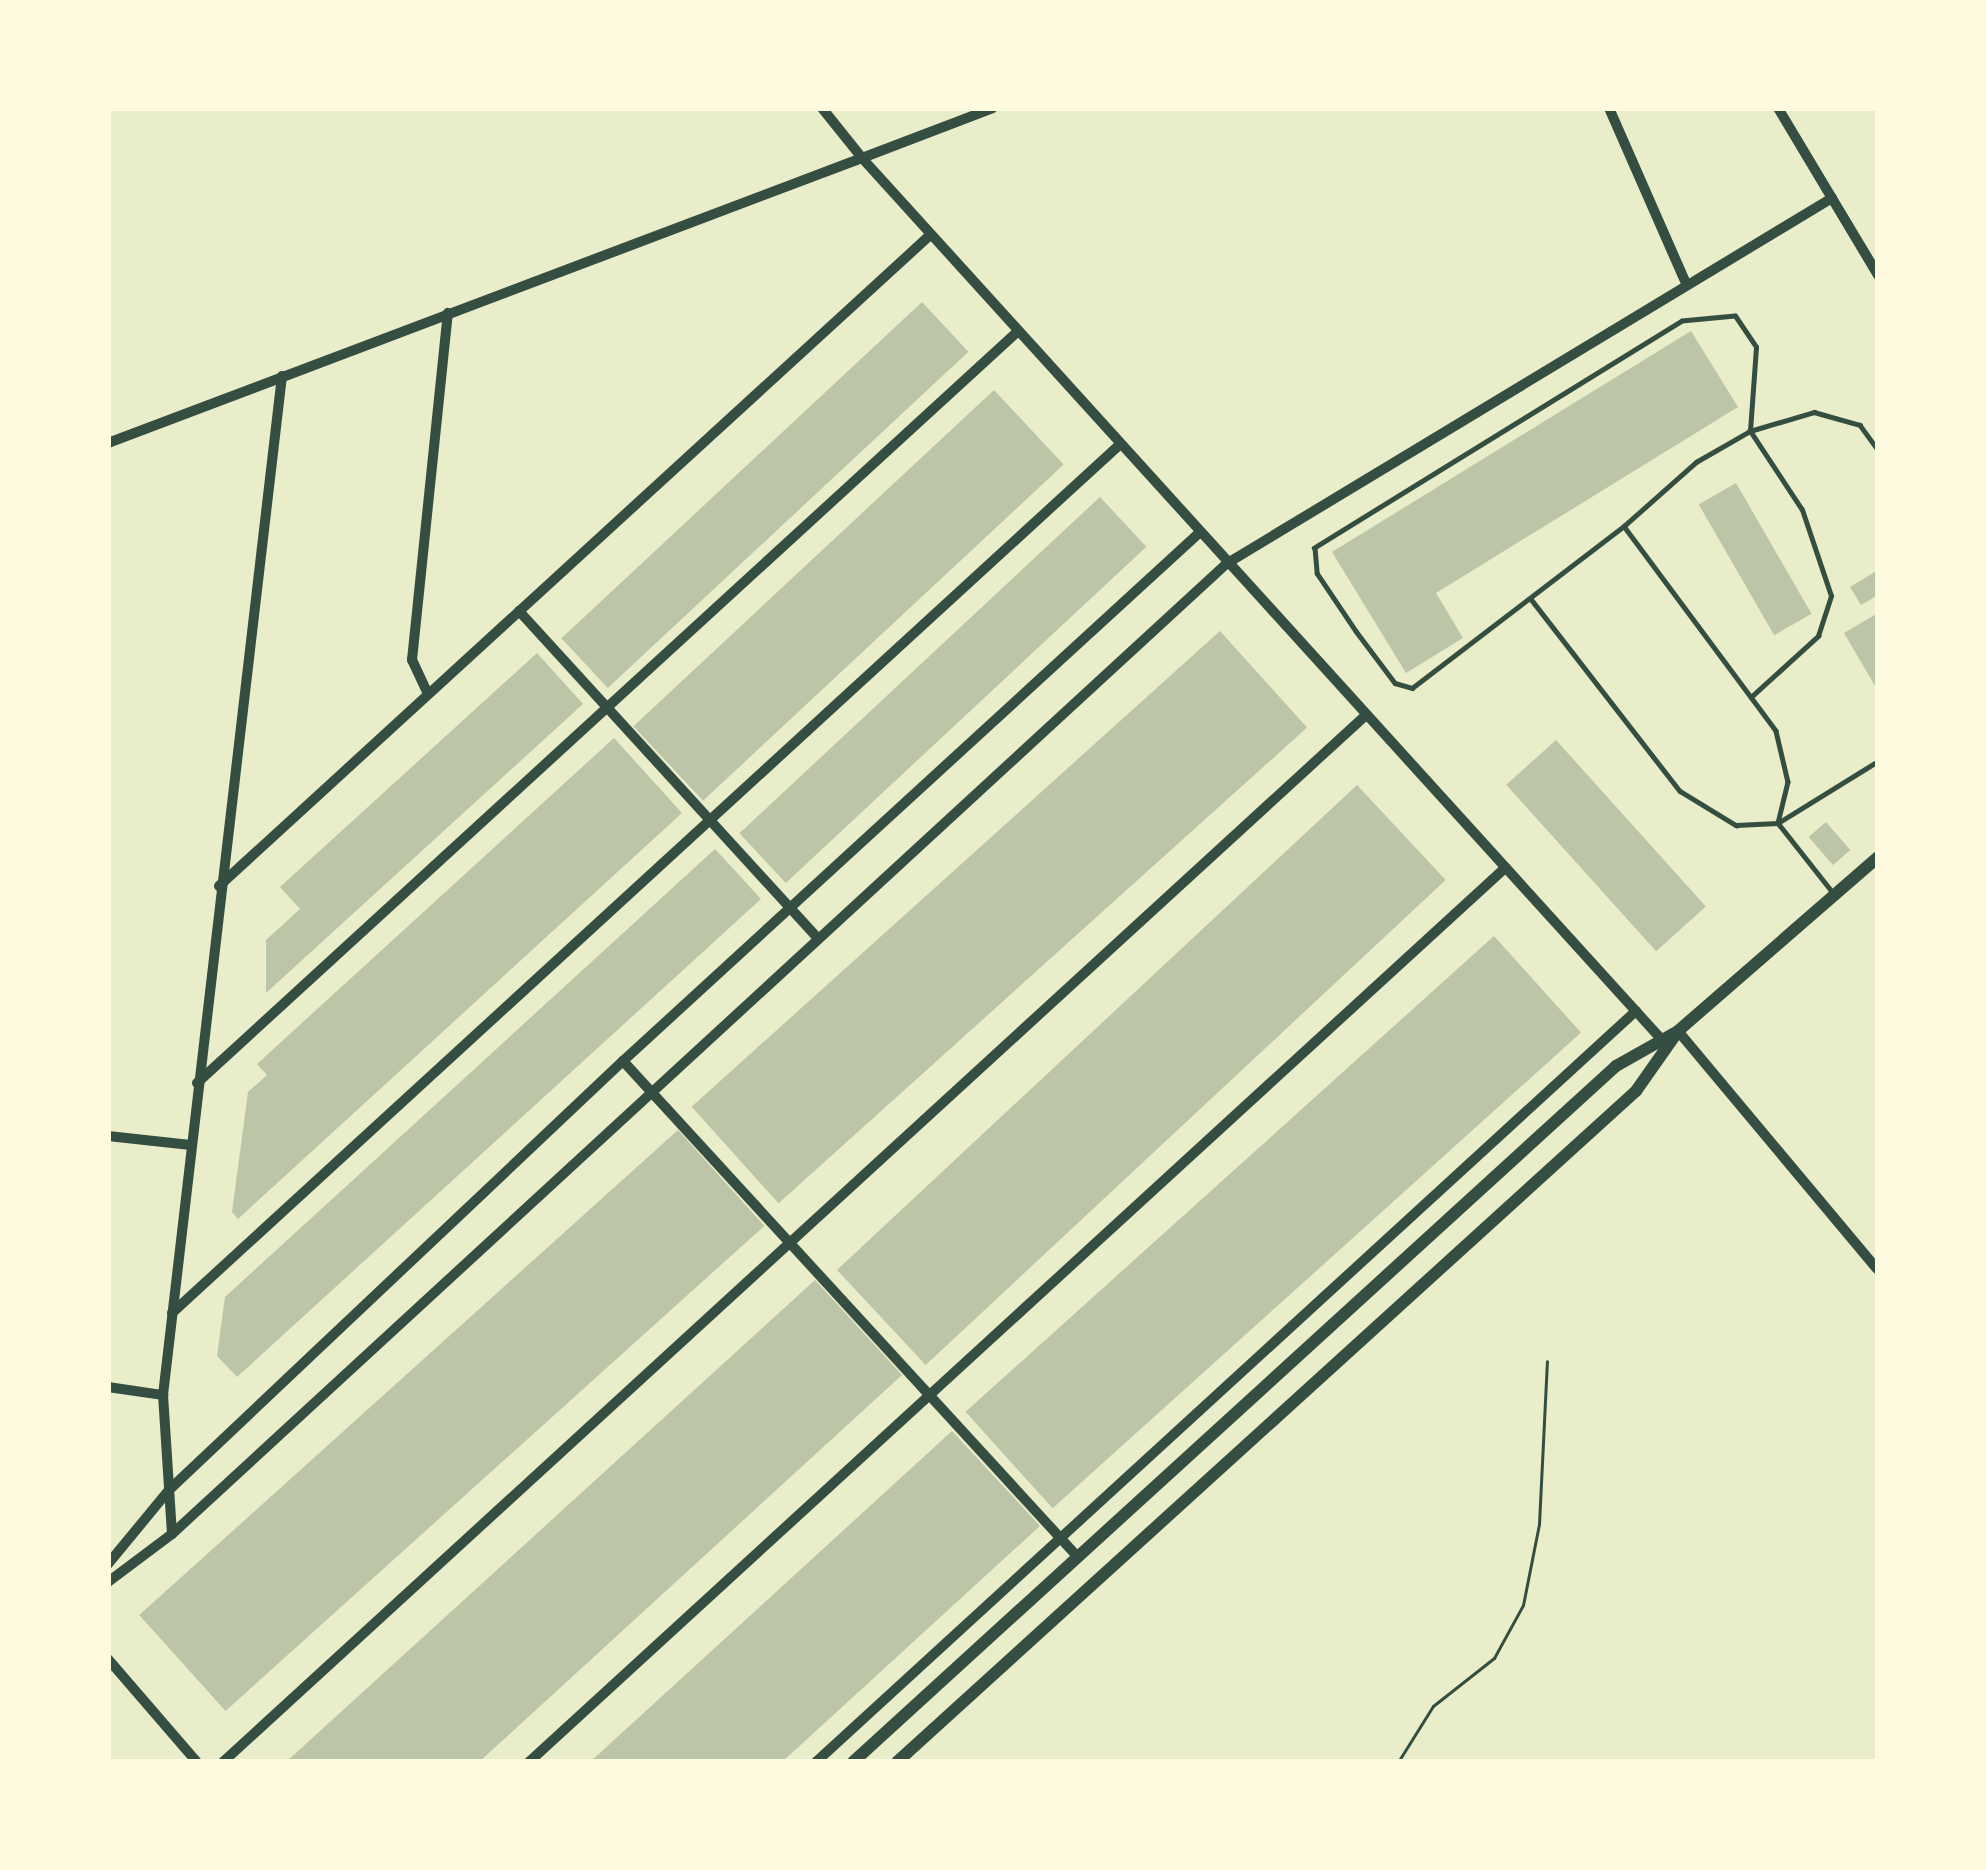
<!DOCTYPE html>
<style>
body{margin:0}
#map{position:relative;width:1986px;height:1870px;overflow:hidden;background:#e9edc9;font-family:Raleway,sans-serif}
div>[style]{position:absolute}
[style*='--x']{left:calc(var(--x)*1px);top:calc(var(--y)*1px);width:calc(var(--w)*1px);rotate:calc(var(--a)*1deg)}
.building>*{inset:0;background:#bcc5a7;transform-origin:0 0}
.path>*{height:3px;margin:-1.5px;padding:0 1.5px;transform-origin:1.5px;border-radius:1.5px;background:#344e41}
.service>*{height:4.5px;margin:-2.25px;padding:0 2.25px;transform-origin:2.25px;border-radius:2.25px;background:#344e41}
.minor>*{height:10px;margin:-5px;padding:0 5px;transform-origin:5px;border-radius:5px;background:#344e41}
.tertiary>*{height:12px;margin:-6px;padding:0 6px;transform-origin:6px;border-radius:6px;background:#344e41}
span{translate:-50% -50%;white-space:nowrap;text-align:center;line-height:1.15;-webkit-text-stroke:12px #fefae0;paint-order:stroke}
.frame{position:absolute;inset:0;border:111px solid #fefae0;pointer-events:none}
</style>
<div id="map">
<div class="building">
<div style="left:922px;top:302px;width:68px;height:493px;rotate:47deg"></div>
<div style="clip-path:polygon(1691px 331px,1738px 407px,1436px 593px,1463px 638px,1406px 673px,1332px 552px)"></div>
<div style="left:994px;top:390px;width:102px;height:493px;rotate:47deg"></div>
<div style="left:1736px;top:483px;width:151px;height:43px;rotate:60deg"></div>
<div style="left:1100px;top:497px;width:68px;height:493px;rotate:47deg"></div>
<div style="clip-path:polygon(1878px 570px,1878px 595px,1861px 605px,1850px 587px)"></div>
<div style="clip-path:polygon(1878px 613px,1878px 691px,1844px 633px)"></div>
<div style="left:1220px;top:631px;width:130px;height:711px;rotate:48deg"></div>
<div style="clip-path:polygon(537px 653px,583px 704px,266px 993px,266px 940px,300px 909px,280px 887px)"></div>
<div style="clip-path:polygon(614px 738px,682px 813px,238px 1219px,232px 1212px,248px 1092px,267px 1075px,257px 1064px)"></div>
<div style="left:1556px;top:740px;width:224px;height:67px;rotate:48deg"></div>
<div style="left:1357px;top:785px;width:130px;height:711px;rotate:47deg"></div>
<div style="left:1826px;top:822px;width:37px;height:23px;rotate:49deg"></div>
<div style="clip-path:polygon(715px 849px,761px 899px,237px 1377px,217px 1356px,225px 1297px)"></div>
<div style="left:1494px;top:936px;width:130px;height:711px;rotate:48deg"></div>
<div style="left:678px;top:1130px;width:129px;height:725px;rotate:48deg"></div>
<div style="clip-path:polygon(815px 1280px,902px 1375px,479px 1762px,286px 1762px)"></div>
<div style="clip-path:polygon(952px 1431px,1040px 1526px,782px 1762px,590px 1762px)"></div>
</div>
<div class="path">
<div style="--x:1398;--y:1762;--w:66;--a:-58"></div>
<div style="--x:1433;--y:1706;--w:78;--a:-38.2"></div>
<div style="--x:1494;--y:1658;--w:60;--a:-61.3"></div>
<div style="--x:1523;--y:1605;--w:83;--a:-78.8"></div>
<div style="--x:1539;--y:1524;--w:163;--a:-87.2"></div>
</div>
<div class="service">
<div style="--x:1624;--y:526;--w:96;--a:-41.6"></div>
<div style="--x:1696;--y:462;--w:62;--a:-29.9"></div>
<div style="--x:1750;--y:431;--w:67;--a:-16.5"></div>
<div style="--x:1814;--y:412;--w:48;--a:15.8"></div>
<div style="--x:1860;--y:425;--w:31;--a:54"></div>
<div style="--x:1531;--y:599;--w:243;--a:52.2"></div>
<div style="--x:1680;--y:791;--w:66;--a:31.3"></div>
<div style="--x:1736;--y:825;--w:42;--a:-2.7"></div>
<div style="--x:1778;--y:823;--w:118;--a:-31.8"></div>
<div style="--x:1751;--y:697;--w:91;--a:-42.3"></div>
<div style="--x:1818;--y:636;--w:42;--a:-72"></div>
<div style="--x:1831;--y:596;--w:91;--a:-108.6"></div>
<div style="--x:1802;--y:510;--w:95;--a:-123.4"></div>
<div style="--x:1750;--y:431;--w:84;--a:-85.9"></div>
<div style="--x:1756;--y:347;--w:37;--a:-124"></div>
<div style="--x:1735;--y:316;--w:53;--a:174.6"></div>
<div style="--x:1682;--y:321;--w:432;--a:148.3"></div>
<div style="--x:1315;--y:548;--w:25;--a:85"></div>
<div style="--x:1317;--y:573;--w:70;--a:56.1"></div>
<div style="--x:1356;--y:631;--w:65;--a:53.1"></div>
<div style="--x:1395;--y:683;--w:18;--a:16"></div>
<div style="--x:1412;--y:688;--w:267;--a:-37.4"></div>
<div style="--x:1624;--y:526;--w:255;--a:53.4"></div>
<div style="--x:1776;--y:731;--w:52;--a:76.8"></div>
<div style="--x:1788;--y:782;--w:42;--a:103.7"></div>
<div style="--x:1778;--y:823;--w:85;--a:51.7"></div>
</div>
<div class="minor">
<div style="--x:822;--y:108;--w:64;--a:51.3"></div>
<div style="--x:862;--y:158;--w:140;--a:-20.9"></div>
<div style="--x:1609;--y:108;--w:189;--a:66.3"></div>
<div style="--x:1778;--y:108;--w:195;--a:59.1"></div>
<div style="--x:108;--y:443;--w:806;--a:-20.71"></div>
<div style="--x:862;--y:158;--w:1191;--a:47.79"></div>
<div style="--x:519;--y:611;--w:443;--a:47.6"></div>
<div style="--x:428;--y:694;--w:38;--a:-115"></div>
<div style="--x:412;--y:660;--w:349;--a:-84.1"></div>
<div style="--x:219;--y:886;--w:960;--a:-42.47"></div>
<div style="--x:1678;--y:1031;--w:310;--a:50.1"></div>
<div style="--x:623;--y:1061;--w:669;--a:47.48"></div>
<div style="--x:197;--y:1083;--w:1109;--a:-42.48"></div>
<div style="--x:108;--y:1136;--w:83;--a:6.2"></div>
<div style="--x:172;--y:1313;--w:1283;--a:-42.5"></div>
<div style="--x:108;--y:1387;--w:56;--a:8.3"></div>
<div style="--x:172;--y:1534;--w:139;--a:-93.7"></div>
<div style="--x:163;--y:1395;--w:1026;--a:-83.34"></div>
<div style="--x:108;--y:1564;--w:96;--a:-50.5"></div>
<div style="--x:169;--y:1490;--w:625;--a:-43.38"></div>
<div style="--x:623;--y:1061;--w:780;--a:-42.51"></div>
<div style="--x:108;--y:1582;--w:80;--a:-36.9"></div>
<div style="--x:172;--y:1534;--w:1432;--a:-42.62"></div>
<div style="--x:1226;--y:564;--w:708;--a:-31.13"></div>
<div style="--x:108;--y:1659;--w:136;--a:49.2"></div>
<div style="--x:223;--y:1762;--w:1549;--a:-42.49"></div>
<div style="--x:529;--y:1762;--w:1324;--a:-42.49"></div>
<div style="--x:816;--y:1762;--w:1112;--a:-42.49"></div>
</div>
<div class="tertiary">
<div style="--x:853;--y:1762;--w:1033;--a:-42.37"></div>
<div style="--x:1616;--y:1066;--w:71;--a:-29.4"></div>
<div style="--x:1678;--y:1031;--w:265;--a:-41"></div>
<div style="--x:897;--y:1762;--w:998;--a:-42.24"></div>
<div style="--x:1636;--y:1091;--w:66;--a:-54.9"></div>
</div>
<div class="frame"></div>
</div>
